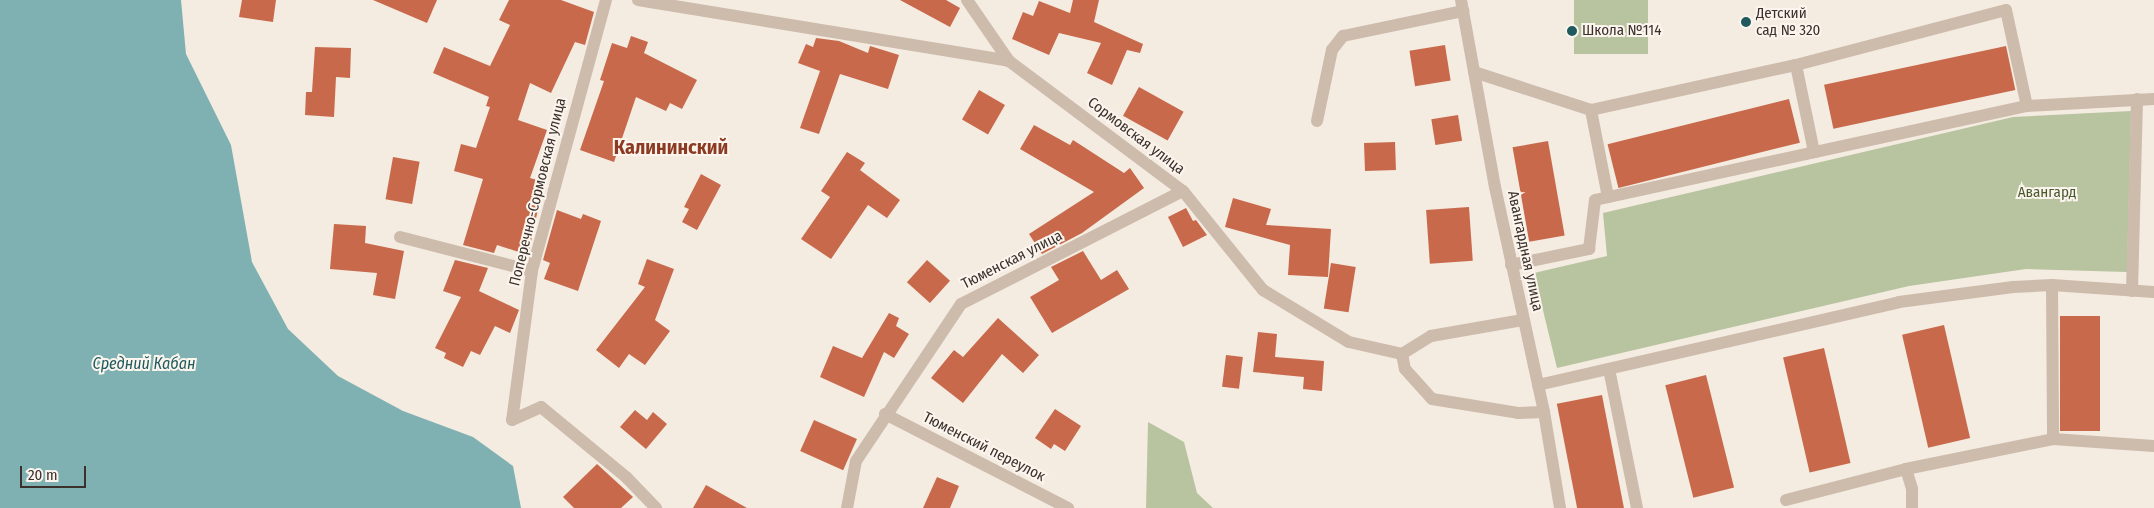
<!DOCTYPE html>
<meta charset="utf-8">
<style>
body{margin:0}
#map{position:relative;width:2154px;height:508px;overflow:hidden;background:#f4ebe1;font-family:"Fira Sans Condensed",sans-serif}
div>[style]{position:absolute}
[style*='--x']{left:calc(var(--x)*1px);top:calc(var(--y)*1px);width:calc(var(--w)*1px);rotate:calc(var(--a)*1deg)}
.green>*{inset:0;background:#b8c4a0;transform-origin:0 0}
.water>*{inset:0;background:#7fb0b2}
.building>*{inset:0;background:#c8694b;transform-origin:0 0}
.minor>*{height:12px;margin:-6px;padding:0 6px;transform-origin:6px;border-radius:6px;background:#cdbbac}
.dots>*{width:14px;height:14px;translate:-50% -50%;box-sizing:border-box;border:2px solid #fbf5ee;border-radius:50%}
span{translate:-50% -50%;white-space:nowrap;text-align:center;line-height:1.15;-webkit-text-stroke:4px #fbf5ee;paint-order:stroke}
.poi-label{font-size:15px;color:#3b302b}
.left{translate:0 -50%;text-align:left}
.street-label{font-size:15px;color:#3b302b}
.park-label{font-size:15px;color:#4a5a2e}
.water-label{font-size:16px;color:#1f5a5e;font-style:italic}
.district-label{font-size:20px;color:#8c3b22;font-weight:700}
.scale{position:absolute;left:20px;top:466px;width:66px;height:22px;box-sizing:border-box;border:2px solid #3b302b;border-top:0;padding-left:6px;font-size:15px;line-height:18px;white-space:nowrap;color:#3b302b;-webkit-text-stroke:4px #fbf5ee;paint-order:stroke}
</style>
<div id="map">
<div class="green">
<div style="left:1574px;top:0;width:74px;height:54px"></div>
<div style="clip-path:polygon(2131px 111px,2127px 272px,2026px 269px,1909px 286px,1557px 368px,1534px 273px,1607px 256px,1603px 213px,2013px 117px)"></div>
<div style="clip-path:polygon(1148px 422px,1184px 442px,1197px 493px,1213px 508px,1146px 508px)"></div>
</div>
<div class="water">
<div style="clip-path:polygon(0 0,181px 0,186px 54px,231px 145px,252px 262px,288px 329px,338px 376px,403px 411px,473px 437px,513px 466px,521px 508px,0 508px)"></div>
</div>
<div class="building">
<div style="clip-path:polygon(242px 0,276px 0,273px 22px,239px 17px)"></div>
<div style="clip-path:polygon(373px 0,437px 0,427px 23px)"></div>
<div style="clip-path:polygon(509px 0,561px 0,594px 12px,585px 45px,575px 42px,551px 93px,530px 83px,518px 120px,547px 130px,530px 178px,544px 182px,528px 255px,497px 245px,494px 253px,463px 245px,483px 179px,454px 171px,461px 144px,476px 148px,490px 107px,486px 106px,489px 97px,433px 73px,444px 47px,490px 66px,510px 25px,499px 20px)"></div>
<div style="clip-path:polygon(900px 0,946px 0,960px 8px,950px 27px)"></div>
<div style="clip-path:polygon(1073px 0,1099px 0,1094px 22px,1143px 44px,1140px 53px,1127px 50px,1112px 85px,1087px 73px,1101px 43px,1059px 33px,1049px 55px,1012px 39px,1023px 12px,1033px 16px,1039px 1px,1070px 13px)"></div>
<div style="clip-path:polygon(631px 36px,648px 42px,644px 53px,697px 80px,682px 109px,670px 103px,666px 111px,636px 97px,614px 162px,580px 150px,604px 81px,600px 80px,612px 43px,627px 48px)"></div>
<div style="clip-path:polygon(816px 38px,839px 41px,868px 53px,870px 46px,899px 55px,888px 89px,840px 74px,819px 134px,800px 128px,820px 71px,798px 63px,806px 44px,813px 47px)"></div>
<div style="left:1445px;top:45px;width:36px;height:36px;rotate:81deg"></div>
<div style="left:2006px;top:46px;width:45px;height:186px;rotate:78deg"></div>
<div style="clip-path:polygon(315px 47px,351px 48px,350px 78px,336px 77px,334px 117px,305px 115px,306px 92px,312px 92px)"></div>
<div style="left:1139px;top:87px;width:51px;height:33px;rotate:29deg"></div>
<div style="left:979px;top:90px;width:30px;height:34px;rotate:30deg"></div>
<div style="left:1789px;top:99px;width:45px;height:187px;rotate:76deg"></div>
<div style="left:1458px;top:115px;width:26px;height:27px;rotate:81deg"></div>
<div style="clip-path:polygon(1034px 125px,1070px 145px,1073px 140px,1124px 173px,1130px 168px,1144px 188px,1082px 233px,1042px 254px,1029px 234px,1094px 192px,1020px 149px)"></div>
<div style="left:1548px;top:141px;width:96px;height:36px;rotate:80deg"></div>
<div style="left:1395px;top:142px;width:28px;height:31px;rotate:88deg"></div>
<div style="clip-path:polygon(847px 152px,865px 163px,860px 170px,900px 200px,887px 218px,868px 205px,831px 259px,801px 239px,830px 197px,821px 191px)"></div>
<div style="left:393px;top:157px;width:27px;height:43px;rotate:10deg"></div>
<div style="clip-path:polygon(701px 174px,721px 185px,697px 230px,682px 222px,689px 209px,684px 207px)"></div>
<div style="clip-path:polygon(1233px 198px,1271px 209px,1266px 225px,1331px 229px,1328px 277px,1288px 275px,1290px 245px,1225px 227px)"></div>
<div style="left:1469px;top:207px;width:54px;height:43px;rotate:86deg"></div>
<div style="clip-path:polygon(1186px 208px,1193px 221px,1196px 220px,1207px 235px,1183px 247px,1168px 217px)"></div>
<div style="clip-path:polygon(557px 210px,581px 219px,583px 214px,601px 221px,578px 291px,544px 279px,550px 263px,543px 260px)"></div>
<div style="clip-path:polygon(334px 224px,366px 226px,365px 243px,404px 251px,395px 299px,373px 295px,377px 273px,330px 269px)"></div>
<div style="clip-path:polygon(1083px 251px,1101px 280px,1117px 270px,1129px 289px,1052px 333px,1030px 297px,1059px 280px,1051px 267px)"></div>
<div style="clip-path:polygon(647px 259px,674px 269px,655px 320px,670px 331px,645px 365px,629px 354px,619px 368px,596px 350px,645px 287px,638px 284px)"></div>
<div style="clip-path:polygon(455px 260px,488px 268px,479px 291px,519px 310px,510px 333px,495px 326px,480px 355px,471px 351px,463px 367px,444px 358px,446px 353px,435px 348px,461px 297px,443px 291px)"></div>
<div style="left:927px;top:260px;width:31px;height:30px;rotate:42deg"></div>
<div style="left:1331px;top:263px;width:25px;height:46px;rotate:9deg"></div>
<div style="clip-path:polygon(889px 313px,899px 318px,896px 326px,909px 334px,894px 358px,884px 352px,864px 397px,820px 377px,833px 346px,862px 358px)"></div>
<div style="left:2060px;top:316px;width:40px;height:115px"></div>
<div style="clip-path:polygon(998px 318px,1039px 355px,1023px 373px,1002px 354px,963px 403px,931px 378px,954px 350px,963px 357px)"></div>
<div style="left:1944px;top:325px;width:116px;height:43px;rotate:77deg"></div>
<div style="clip-path:polygon(1258px 332px,1277px 334px,1275px 357px,1324px 361px,1322px 391px,1303px 389px,1304px 377px,1253px 372px)"></div>
<div style="left:1824px;top:348px;width:118px;height:42px;rotate:77deg"></div>
<div style="left:1226px;top:355px;width:17px;height:32px;rotate:7deg"></div>
<div style="left:1706px;top:375px;width:116px;height:42px;rotate:76deg"></div>
<div style="left:1602px;top:395px;width:115px;height:46px;rotate:79deg"></div>
<div style="clip-path:polygon(1055px 409px,1081px 426px,1065px 451px,1054px 444px,1051px 449px,1035px 438px)"></div>
<div style="clip-path:polygon(635px 410px,647px 420px,653px 412px,667px 424px,646px 449px,620px 427px)"></div>
<div style="left:814px;top:420px;width:47px;height:34px;rotate:24deg"></div>
<div style="clip-path:polygon(597px 464px,633px 497px,621px 508px,574px 508px,563px 497px)"></div>
<div style="clip-path:polygon(937px 477px,959px 486px,950px 508px,923px 508px)"></div>
<div style="clip-path:polygon(706px 485px,747px 508px,693px 508px)"></div>
</div>
<div class="minor">
<div style="--x:606;--y:0;--w:281;--a:105.3"></div>
<div style="--x:532;--y:271;--w:150;--a:97.6"></div>
<div style="--x:512;--y:420;--w:32;--a:-24"></div>
<div style="--x:541;--y:407;--w:112;--a:39.5"></div>
<div style="--x:627;--y:478;--w:42;--a:46"></div>
<div style="--x:638;--y:0;--w:376;--a:9.3"></div>
<div style="--x:1009;--y:61;--w:217;--a:36.8"></div>
<div style="--x:1183;--y:191;--w:127;--a:51.1"></div>
<div style="--x:1263;--y:290;--w:100;--a:31.2"></div>
<div style="--x:1349;--y:342;--w:54;--a:12.8"></div>
<div style="--x:1402;--y:354;--w:15;--a:79"></div>
<div style="--x:1405;--y:369;--w:40;--a:48"></div>
<div style="--x:1432;--y:399;--w:87;--a:9.2"></div>
<div style="--x:1518;--y:413;--w:26;--a:-2"></div>
<div style="--x:967;--y:0;--w:74;--a:55.5"></div>
<div style="--x:1461;--y:0;--w:190;--a:79.7"></div>
<div style="--x:1495;--y:187;--w:230;--a:77.7"></div>
<div style="--x:1544;--y:412;--w:97;--a:80.5"></div>
<div style="--x:1796;--y:65;--w:89;--a:78.3"></div>
<div style="--x:1474;--y:72;--w:123;--a:18"></div>
<div style="--x:1317;--y:121;--w:73;--a:-78.1"></div>
<div style="--x:1332;--y:50;--w:18;--a:-52"></div>
<div style="--x:1343;--y:36;--w:123;--a:-11.8"></div>
<div style="--x:1608;--y:197;--w:89;--a:-101.1"></div>
<div style="--x:1591;--y:110;--w:210;--a:-12.4"></div>
<div style="--x:1796;--y:65;--w:217;--a:-14.7"></div>
<div style="--x:2006;--y:10;--w:98;--a:77.7"></div>
<div style="--x:400;--y:237;--w:136;--a:14.4"></div>
<div style="--x:1511;--y:265;--w:80;--a:-11.6"></div>
<div style="--x:1589;--y:249;--w:49;--a:-83"></div>
<div style="--x:1595;--y:200;--w:442;--a:-12.3"></div>
<div style="--x:2027;--y:106;--w:127;--a:-3.2"></div>
<div style="--x:2052;--y:285;--w:154;--a:89.6"></div>
<div style="--x:2132;--y:291;--w:192;--a:-88.5"></div>
<div style="--x:1402;--y:354;--w:34;--a:-32"></div>
<div style="--x:1431;--y:336;--w:93;--a:-9.9"></div>
<div style="--x:1609;--y:369;--w:142;--a:78.6"></div>
<div style="--x:1538;--y:385;--w:370;--a:-12.9"></div>
<div style="--x:1899;--y:302;--w:115;--a:-7.5"></div>
<div style="--x:2013;--y:287;--w:39;--a:-3"></div>
<div style="--x:2052;--y:285;--w:102;--a:3.9"></div>
<div style="--x:885;--y:414;--w:206;--a:27.2"></div>
<div style="--x:1906;--y:469;--w:21;--a:73"></div>
<div style="--x:1912;--y:489;--w:19;--a:90"></div>
<div style="--x:1786;--y:500;--w:124;--a:-14.5"></div>
<div style="--x:1906;--y:469;--w:150;--a:-11.5"></div>
<div style="--x:2053;--y:439;--w:101;--a:4"></div>
<div style="--x:847;--y:508;--w:48;--a:-79.2"></div>
<div style="--x:856;--y:461;--w:189;--a:-56.2"></div>
<div style="--x:961;--y:304;--w:249;--a:-27"></div>
</div>
<div class="dots">
<div style="left:1746px;top:22px;background:#1f5a5e"></div>
<div style="left:1572px;top:31px;background:#1f5a5e"></div>
</div>
<div class="poi-label">
<span class="left" style="left:1756px;top:22px">Детский<br>сад № 320</span>
<span class="left" style="left:1582px;top:31px">Школа №114</span>
</div>
<div class="street-label">
<span style="left:1136px;top:136px;rotate:37deg">Сормовская улица</span>
<span style="left:538px;top:192px;rotate:-76deg">Поперечно-Сормовская улица</span>
<span style="left:1525px;top:251px;rotate:78deg">Авангардная улица</span>
<span style="left:1012px;top:260px;rotate:-27deg">Тюменская улица</span>
<span style="left:984px;top:447px;rotate:27deg">Тюменский переулок</span>
</div>
<div class="park-label">
<span style="left:2047px;top:193px">Авангард</span>
</div>
<div class="water-label">
<span style="left:144px;top:364px">Средний Кабан</span>
</div>
<div class="district-label">
<span style="left:671px;top:147px">Калининский</span>
</div>
<div class="scale">20 m</div>
</div>
